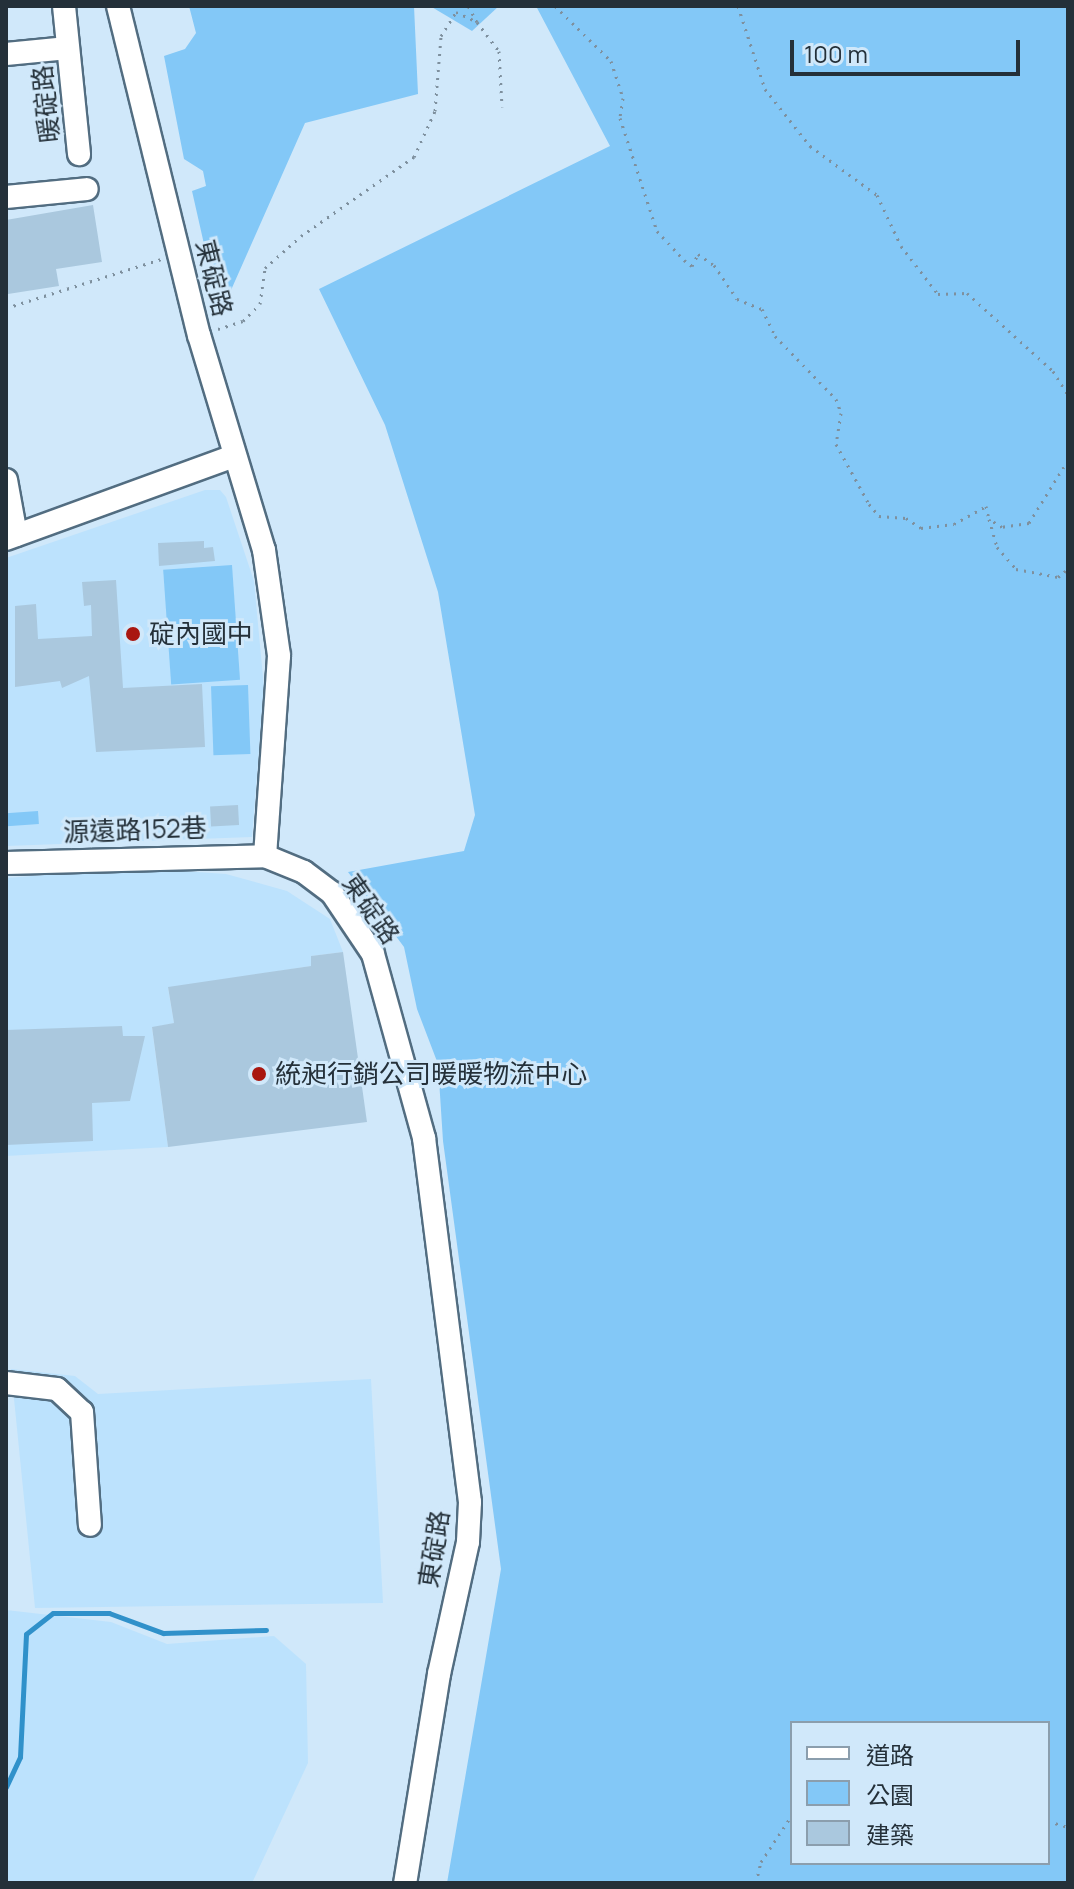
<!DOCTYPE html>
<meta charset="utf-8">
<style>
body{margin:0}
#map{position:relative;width:1074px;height:1889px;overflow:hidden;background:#d0e8fa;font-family:Manrope,"Noto Sans TC",sans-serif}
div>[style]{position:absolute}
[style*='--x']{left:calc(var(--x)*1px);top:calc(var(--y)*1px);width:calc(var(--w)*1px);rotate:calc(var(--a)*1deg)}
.built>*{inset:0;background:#bce2fd}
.green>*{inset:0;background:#83c8f7;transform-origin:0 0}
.stream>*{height:5px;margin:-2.5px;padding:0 2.5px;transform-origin:2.5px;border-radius:2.5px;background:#3091ca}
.building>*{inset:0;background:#aac8de;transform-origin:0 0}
.path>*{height:3px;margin-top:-1.5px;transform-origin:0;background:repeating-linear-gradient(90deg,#7e909e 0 2px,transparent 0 8px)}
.roads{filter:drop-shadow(2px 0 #526d81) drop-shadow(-2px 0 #526d81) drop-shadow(0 2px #526d81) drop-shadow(0 -2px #526d81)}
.minor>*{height:22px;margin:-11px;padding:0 11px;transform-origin:11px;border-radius:11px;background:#fff}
.dots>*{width:22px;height:22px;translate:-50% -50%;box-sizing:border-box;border:4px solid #d0e8fa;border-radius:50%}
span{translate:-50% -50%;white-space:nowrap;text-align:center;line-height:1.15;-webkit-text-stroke:6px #d0e8fa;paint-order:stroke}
.street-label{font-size:26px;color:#243039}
.poi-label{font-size:26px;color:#243039}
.left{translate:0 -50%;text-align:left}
.frame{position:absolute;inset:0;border:8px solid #243039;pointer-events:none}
.legend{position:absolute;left:790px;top:1721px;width:260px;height:144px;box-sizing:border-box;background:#d0e8fa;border:2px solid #8b9ead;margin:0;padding:10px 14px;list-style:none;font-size:24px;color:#243039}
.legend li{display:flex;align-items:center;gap:16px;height:40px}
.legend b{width:40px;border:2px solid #8b9ead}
.scale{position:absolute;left:790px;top:40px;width:230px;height:36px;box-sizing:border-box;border:4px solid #243039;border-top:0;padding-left:10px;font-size:24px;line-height:28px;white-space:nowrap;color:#243039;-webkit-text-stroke:6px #d0e8fa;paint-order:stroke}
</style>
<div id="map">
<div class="built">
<div style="clip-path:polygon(205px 490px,220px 490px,226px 497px,254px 581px,264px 688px,252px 837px,6px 846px,6px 558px)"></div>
<div style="clip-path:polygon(139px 868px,226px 874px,287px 891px,330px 919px,343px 952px,311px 956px,311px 966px,168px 988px,174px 1023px,152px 1028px,168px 1147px,6px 1156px,6px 878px)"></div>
<div style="clip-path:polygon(11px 1369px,75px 1376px,98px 1394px,371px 1379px,383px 1603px,35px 1608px)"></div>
<div style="clip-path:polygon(6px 1610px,111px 1622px,167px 1644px,274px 1636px,306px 1664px,308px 1763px,252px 1883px,6px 1883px)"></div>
</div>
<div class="green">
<div style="clip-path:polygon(189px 6px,414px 6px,418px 94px,305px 123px,220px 315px,192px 191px,206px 186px,203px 171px,184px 159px,164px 56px,185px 49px,196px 33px)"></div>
<div style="clip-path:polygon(430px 6px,499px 6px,472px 31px)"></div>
<div style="clip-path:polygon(evenodd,536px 6px,1068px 6px,1068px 1883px,447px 1883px,501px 1569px,443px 1141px,438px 1064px,417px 1009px,404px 947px,348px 872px,464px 851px,475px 815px,438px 592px,385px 425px,319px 289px,610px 146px,536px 6px,1048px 1723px,1048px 1863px,792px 1863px,792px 1723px,1048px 1723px)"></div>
<div style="left:232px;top:565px;width:115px;height:69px;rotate:86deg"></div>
<div style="left:248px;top:685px;width:69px;height:37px;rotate:88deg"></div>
<div style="left:38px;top:811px;width:13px;height:32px;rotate:86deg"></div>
</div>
<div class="stream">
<div style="--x:6;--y:1787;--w:33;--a:-65"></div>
<div style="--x:20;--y:1757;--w:123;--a:-87.2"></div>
<div style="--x:26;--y:1634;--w:34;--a:-38"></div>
<div style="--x:53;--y:1613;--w:56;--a:0"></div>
<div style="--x:109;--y:1613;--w:58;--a:20.3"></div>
<div style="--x:163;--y:1633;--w:103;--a:-1.7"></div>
</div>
<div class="building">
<div style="clip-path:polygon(93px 205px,102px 262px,56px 269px,59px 286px,8px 294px,6px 220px)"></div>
<div style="clip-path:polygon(204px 541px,204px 548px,213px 547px,215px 561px,159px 566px,158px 543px)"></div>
<div style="clip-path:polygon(116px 580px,123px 688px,202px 684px,205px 747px,96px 752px,89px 676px,62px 688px,60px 681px,15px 687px,15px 606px,36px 604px,38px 639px,92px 636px,91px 605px,84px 606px,82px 582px)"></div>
<div style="left:238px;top:805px;width:20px;height:28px;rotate:87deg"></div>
<div style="clip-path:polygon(343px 952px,367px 1122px,168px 1147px,152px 1027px,174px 1023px,168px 987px,311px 966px,311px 956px)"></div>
<div style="clip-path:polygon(122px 1026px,123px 1036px,145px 1036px,130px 1101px,92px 1103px,93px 1141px,6px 1145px,6px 1030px)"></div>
</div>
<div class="path">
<div style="--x:555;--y:6;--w:78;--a:44.5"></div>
<div style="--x:611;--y:61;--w:39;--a:72"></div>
<div style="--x:623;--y:98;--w:20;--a:99"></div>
<div style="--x:620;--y:118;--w:119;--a:71.9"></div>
<div style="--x:657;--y:231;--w:40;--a:47"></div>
<div style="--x:684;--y:260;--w:10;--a:37"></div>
<div style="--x:692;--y:266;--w:13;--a:-63"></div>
<div style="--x:698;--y:254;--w:19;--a:35"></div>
<div style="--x:714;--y:265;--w:41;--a:55.9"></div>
<div style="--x:737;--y:299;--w:27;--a:22"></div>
<div style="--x:762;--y:309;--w:30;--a:64"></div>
<div style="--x:775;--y:336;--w:88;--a:45.9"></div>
<div style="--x:836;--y:399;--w:15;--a:70"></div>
<div style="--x:841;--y:413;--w:31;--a:99"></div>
<div style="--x:836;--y:444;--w:68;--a:61.2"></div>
<div style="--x:869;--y:504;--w:16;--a:50"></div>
<div style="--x:879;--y:516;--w:27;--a:4"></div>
<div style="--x:906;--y:518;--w:18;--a:34"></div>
<div style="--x:921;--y:528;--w:33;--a:-7"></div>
<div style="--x:954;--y:524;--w:37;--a:-29"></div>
<div style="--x:986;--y:506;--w:13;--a:77"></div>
<div style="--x:738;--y:6;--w:87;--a:72"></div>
<div style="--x:765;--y:89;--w:73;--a:51.7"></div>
<div style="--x:810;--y:146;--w:83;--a:36.2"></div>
<div style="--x:877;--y:195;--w:56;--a:64.8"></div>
<div style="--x:901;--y:246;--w:61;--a:52.4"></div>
<div style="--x:938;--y:294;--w:29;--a:-2"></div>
<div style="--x:967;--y:293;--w:116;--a:42.2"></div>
<div style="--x:1053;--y:371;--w:28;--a:58"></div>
<div style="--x:477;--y:22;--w:36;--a:53"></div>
<div style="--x:499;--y:51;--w:56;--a:86.9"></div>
<div style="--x:6;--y:308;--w:163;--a:-17.5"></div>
<div style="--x:218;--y:329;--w:26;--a:-18"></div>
<div style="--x:243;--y:321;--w:24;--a:-45"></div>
<div style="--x:260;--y:304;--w:36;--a:-82"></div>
<div style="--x:265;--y:268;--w:48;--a:-41.6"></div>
<div style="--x:301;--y:236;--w:138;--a:-35"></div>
<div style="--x:414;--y:157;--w:51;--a:-65.5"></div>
<div style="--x:435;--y:111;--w:75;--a:-85.4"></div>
<div style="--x:441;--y:36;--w:28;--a:-58"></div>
<div style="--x:456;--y:12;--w:23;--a:25"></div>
<div style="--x:477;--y:22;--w:18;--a:-119"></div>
<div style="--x:1068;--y:460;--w:74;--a:121.8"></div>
<div style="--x:1029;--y:523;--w:27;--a:172"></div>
<div style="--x:1002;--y:527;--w:15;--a:-148"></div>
<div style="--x:989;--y:519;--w:29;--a:74"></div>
<div style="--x:997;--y:547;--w:29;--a:49"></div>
<div style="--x:1016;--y:569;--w:43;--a:10.8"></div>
<div style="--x:1058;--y:577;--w:13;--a:-39"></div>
<div style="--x:1048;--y:1821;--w:21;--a:17"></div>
<div style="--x:756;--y:1883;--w:22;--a:-77"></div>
<div style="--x:761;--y:1862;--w:56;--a:-56.6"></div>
</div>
<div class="roads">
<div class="minor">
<div style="--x:64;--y:6;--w:149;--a:84.2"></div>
<div style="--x:118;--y:6;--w:339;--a:76.2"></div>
<div style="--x:199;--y:335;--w:225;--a:73.2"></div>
<div style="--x:264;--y:550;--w:107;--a:81.9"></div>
<div style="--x:279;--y:656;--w:200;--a:94"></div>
<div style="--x:6;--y:54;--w:62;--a:-5.5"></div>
<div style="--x:6;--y:197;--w:81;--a:-5.6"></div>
<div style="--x:6;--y:480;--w:56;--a:79.7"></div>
<div style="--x:6;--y:539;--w:243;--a:-20"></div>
<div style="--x:6;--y:863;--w:259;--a:-1.5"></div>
<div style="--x:265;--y:856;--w:42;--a:22.3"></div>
<div style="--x:304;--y:872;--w:35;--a:37"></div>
<div style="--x:332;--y:893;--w:73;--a:56.1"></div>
<div style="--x:373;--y:954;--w:191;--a:74.5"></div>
<div style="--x:424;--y:1138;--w:367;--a:82.8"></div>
<div style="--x:470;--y:1502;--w:40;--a:92.9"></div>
<div style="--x:468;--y:1542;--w:135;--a:102.4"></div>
<div style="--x:439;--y:1674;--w:212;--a:99.2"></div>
<div style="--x:6;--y:1383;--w:51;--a:6.7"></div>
<div style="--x:57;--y:1389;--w:34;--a:43"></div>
<div style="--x:82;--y:1412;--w:113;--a:86"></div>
</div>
</div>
<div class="dots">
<div style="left:133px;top:634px;background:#a91710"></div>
<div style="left:259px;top:1074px;background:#a91710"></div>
</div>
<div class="street-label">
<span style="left:46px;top:104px;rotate:-96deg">暖碇路</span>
<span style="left:214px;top:278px;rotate:76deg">東碇路</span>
<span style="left:135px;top:830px;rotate:-2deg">源遠路152巷</span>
<span style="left:371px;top:909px;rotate:55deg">東碇路</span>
<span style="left:434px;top:1549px;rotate:-81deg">東碇路</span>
</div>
<div class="poi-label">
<span class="left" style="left:149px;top:634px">碇內國中</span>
<span class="left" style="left:275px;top:1074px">統昶行銷公司暖暖物流中心</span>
</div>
<div class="frame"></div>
<ul class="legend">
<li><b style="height:10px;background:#fff"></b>道路</li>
<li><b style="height:22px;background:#83c8f7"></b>公園</li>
<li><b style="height:22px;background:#aac8de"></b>建築</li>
</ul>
<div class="scale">100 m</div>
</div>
